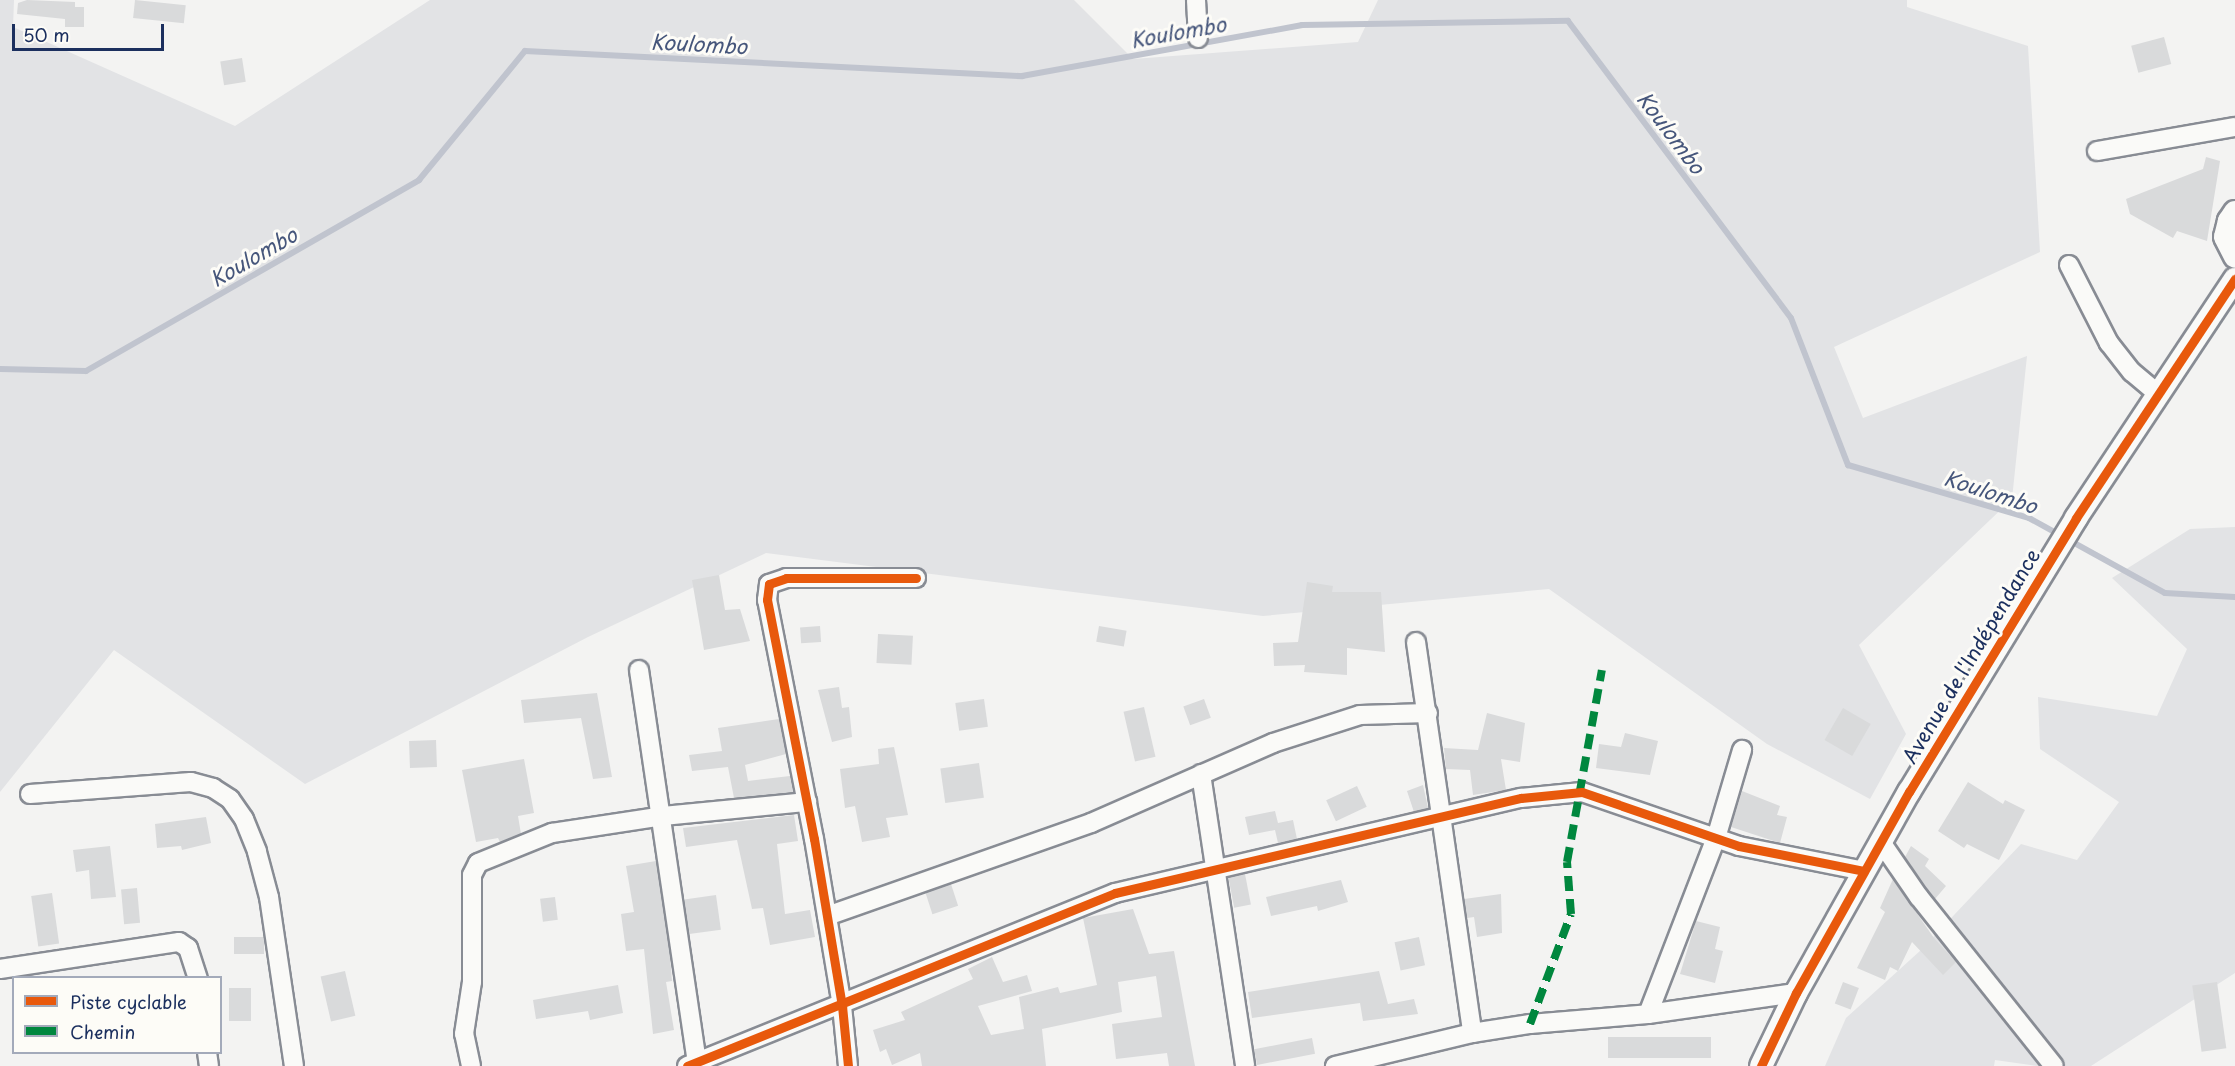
<!DOCTYPE html>
<meta charset="utf-8">
<style>
body{margin:0}
#map{position:relative;width:2235px;height:1066px;overflow:hidden;background:#f3f3f2;font-family:"Playpen Sans",sans-serif}
div>[style]{position:absolute}
[style*='--x']{left:calc(var(--x)*1px);top:calc(var(--y)*1px);width:calc(var(--w)*1px);rotate:calc(var(--a)*1deg)}
.green>*{inset:0;background:#e2e3e5}
.stream>*{height:6px;margin:-3px;padding:0 3px;transform-origin:3px;border-radius:3px;background:#c0c4ce}
.building>*{inset:0;background:#d9dadb;transform-origin:0 0}
.roads{filter:drop-shadow(2px 0 #888c94) drop-shadow(-2px 0 #888c94) drop-shadow(0 2px #888c94) drop-shadow(0 -2px #888c94)}
.minor>*{height:18px;margin:-9px;padding:0 9px;transform-origin:9px;border-radius:9px;background:#fafaf8}
.tertiary>*{height:22px;margin:-11px;padding:0 11px;transform-origin:11px;border-radius:11px;background:#fafaf8}
.quiet>*{height:8px;margin-top:-4px;transform-origin:0;background:repeating-linear-gradient(90deg,#00873e 0 15px,transparent 0 23px)}
.cycleway>*{height:9px;margin:-4.5px;padding:0 4.5px;transform-origin:4.5px;border-radius:4.5px;background:#e8590c}
span{translate:-50% -50%;white-space:nowrap;text-align:center;line-height:1.15;-webkit-text-stroke:6px #fdfcf7;paint-order:stroke}
.street-label{font-size:20px;color:#1b2f5e}
.water-label{font-size:21px;color:#46567b;font-style:italic}
.legend{position:absolute;left:12px;top:976px;width:210px;height:78px;box-sizing:border-box;background:#fdfcf7;border:2px solid #a3aaba;margin:0;padding:8px 10px;list-style:none;font-size:18px;color:#1b2f5e}
.legend li{display:flex;align-items:center;gap:12px;height:30px}
.legend b{width:30px;border:2px solid #a3aaba}
.scale{position:absolute;left:12px;top:24px;width:152px;height:27px;box-sizing:border-box;border:3px solid #1b2f5e;border-top:0;padding-left:8px;font-size:18px;line-height:21px;white-space:nowrap;color:#1b2f5e;-webkit-text-stroke:4px #fdfcf7;paint-order:stroke}
</style>
<div id="map">
<div class="green">
<div style="clip-path:polygon(0 0,14px 0,13px 27px,235px 126px,430px 0,1074px 0,1133px 59px,1358px 42px,1378px 0,1907px 0,1907px 7px,2028px 46px,2040px 252px,1834px 347px,1863px 418px,2027px 356px,2012px 499px,1859px 645px,1906px 734px,1870px 799px,1767px 744px,1549px 589px,1263px 616px,766px 553px,588px 637px,305px 784px,114px 650px,0 792px)"></div>
<div style="clip-path:polygon(2235px 527px,2235px 973px,2091px 1066px,2038px 1066px,1995px 1060px,1994px 1066px,1825px 1066px,1846px 1018px,1921px 950px,2021px 844px,2077px 860px,2119px 802px,2040px 749px,2038px 697px,2157px 716px,2187px 649px,2112px 578px,2190px 529px)"></div>
</div>
<div class="stream">
<div style="--x:0;--y:369;--w:86;--a:1.3"></div>
<div style="--x:86;--y:371;--w:384;--a:-29.8"></div>
<div style="--x:419;--y:180;--w:167;--a:-50.6"></div>
<div style="--x:525;--y:51;--w:498;--a:2.9"></div>
<div style="--x:1022;--y:76;--w:285;--a:-10.3"></div>
<div style="--x:1302;--y:25;--w:266;--a:-0.9"></div>
<div style="--x:1568;--y:21;--w:371;--a:53.1"></div>
<div style="--x:1791;--y:318;--w:158;--a:68.8"></div>
<div style="--x:1848;--y:465;--w:189;--a:16.3"></div>
<div style="--x:2029;--y:518;--w:155;--a:28.9"></div>
<div style="--x:2165;--y:593;--w:70;--a:3.3"></div>
</div>
<div class="building">
<div style="clip-path:polygon(27px 0,75px 2px,75px 7px,84px 7px,84px 27px,65px 27px,65px 19px,17px 14px,18px 3px)"></div>
<div style="left:135px;top:0;width:51px;height:18px;rotate:6deg"></div>
<div style="left:2164px;top:37px;width:28px;height:34px;rotate:75deg"></div>
<div style="left:242px;top:58px;width:24px;height:22px;rotate:81deg"></div>
<div style="clip-path:polygon(2206px 157px,2220px 161px,2207px 241px,2177px 231px,2173px 238px,2130px 214px,2126px 199px,2203px 169px)"></div>
<div style="clip-path:polygon(719px 575px,725px 610px,740px 609px,750px 641px,704px 650px,692px 580px)"></div>
<div style="clip-path:polygon(1307px 582px,1333px 586px,1332px 592px,1381px 592px,1385px 652px,1347px 648px,1347px 675px,1304px 672px,1305px 665px,1274px 666px,1273px 643px,1298px 642px)"></div>
<div style="left:820px;top:626px;width:16px;height:20px;rotate:86deg"></div>
<div style="left:1099px;top:626px;width:28px;height:16px;rotate:10deg"></div>
<div style="left:878px;top:634px;width:35px;height:29px;rotate:3deg"></div>
<div style="clip-path:polygon(839px 687px,842px 708px,849px 707px,852px 737px,832px 742px,818px 690px)"></div>
<div style="clip-path:polygon(597px 693px,612px 777px,593px 779px,581px 718px,524px 723px,521px 700px)"></div>
<div style="left:984px;top:699px;width:28px;height:29px;rotate:82deg"></div>
<div style="left:1204px;top:699px;width:20px;height:22px;rotate:70deg"></div>
<div style="left:1144px;top:707px;width:51px;height:21px;rotate:77deg"></div>
<div style="left:1843px;top:708px;width:32px;height:37px;rotate:30deg"></div>
<div style="clip-path:polygon(1487px 713px,1525px 723px,1520px 762px,1501px 759px,1506px 790px,1473px 795px,1470px 770px,1446px 769px,1444px 748px,1478px 750px)"></div>
<div style="clip-path:polygon(779px 719px,786px 754px,745px 765px,748px 781px,790px 776px,793px 792px,734px 798px,728px 767px,692px 771px,689px 755px,722px 751px,718px 728px)"></div>
<div style="clip-path:polygon(1625px 733px,1658px 741px,1650px 775px,1596px 768px,1599px 744px,1621px 747px)"></div>
<div style="left:436px;top:740px;width:27px;height:27px;rotate:88deg"></div>
<div style="clip-path:polygon(894px 747px,908px 815px,886px 818px,890px 837px,862px 842px,855px 806px,845px 808px,840px 769px,879px 764px,878px 749px)"></div>
<div style="clip-path:polygon(524px 759px,534px 813px,518px 816px,521px 834px,500px 842px,498px 838px,476px 842px,462px 770px)"></div>
<div style="left:979px;top:763px;width:35px;height:39px;rotate:82deg"></div>
<div style="clip-path:polygon(1968px 782px,2003px 804px,2005px 800px,2025px 810px,1999px 860px,1967px 844px,1964px 848px,1938px 831px)"></div>
<div style="clip-path:polygon(1423px 785px,1428px 808px,1414px 812px,1407px 791px)"></div>
<div style="left:1357px;top:786px;width:23px;height:34px;rotate:65deg"></div>
<div style="clip-path:polygon(1742px 791px,1780px 806px,1777px 815px,1787px 817px,1780px 843px,1731px 827px)"></div>
<div style="clip-path:polygon(1275px 811px,1278px 823px,1293px 820px,1297px 839px,1278px 843px,1275px 830px,1249px 835px,1245px 817px)"></div>
<div style="clip-path:polygon(794px 815px,798px 841px,777px 844px,785px 914px,810px 910px,815px 937px,770px 945px,763px 908px,752px 909px,737px 840px,686px 847px,683px 828px)"></div>
<div style="clip-path:polygon(206px 817px,211px 843px,182px 850px,181px 846px,157px 848px,155px 824px)"></div>
<div style="clip-path:polygon(110px 846px,116px 897px,91px 899px,89px 870px,76px 872px,73px 850px)"></div>
<div style="clip-path:polygon(1911px 846px,1929px 859px,1925px 866px,1946px 886px,1935px 899px,1905px 857px)"></div>
<div style="clip-path:polygon(656px 861px,670px 956px,672px 981px,666px 982px,674px 1030px,653px 1034px,644px 949px,626px 951px,621px 914px,634px 912px,626px 866px)"></div>
<div style="left:1245px;top:874px;width:31px;height:17px;rotate:79deg"></div>
<div style="clip-path:polygon(1893px 879px,1934px 938px,1956px 962px,1943px 975px,1912px 942px,1898px 971px,1890px 967px,1885px 980px,1857px 968px,1885px 912px,1880px 908px)"></div>
<div style="clip-path:polygon(1341px 880px,1348px 902px,1318px 911px,1317px 906px,1271px 916px,1266px 897px)"></div>
<div style="left:951px;top:884px;width:23px;height:27px;rotate:72deg"></div>
<div style="left:137px;top:888px;width:35px;height:16px;rotate:85deg"></div>
<div style="left:52px;top:893px;width:51px;height:21px;rotate:82deg"></div>
<div style="clip-path:polygon(1501px 894px,1502px 933px,1477px 937px,1474px 917px,1467px 918px,1464px 899px)"></div>
<div style="left:716px;top:895px;width:35px;height:32px;rotate:82deg"></div>
<div style="left:555px;top:897px;width:23px;height:15px;rotate:83deg"></div>
<div style="clip-path:polygon(1133px 909px,1149px 954px,1174px 951px,1195px 1066px,1169px 1066px,1167px 1053px,1116px 1059px,1112px 1024px,1162px 1017px,1156px 976px,1118px 982px,1122px 1012px,1042px 1029px,1046px 1066px,922px 1066px,920px 1053px,892px 1065px,886px 1049px,880px 1052px,873px 1030px,905px 1020px,901px 1012px,973px 979px,968px 969px,992px 957px,1003px 982px,1027px 975px,1032px 991px,978px 1006px,991px 1035px,1024px 1029px,1019px 997px,1058px 987px,1060px 993px,1097px 985px,1083px 918px)"></div>
<div style="clip-path:polygon(1696px 921px,1720px 927px,1715px 949px,1723px 951px,1715px 983px,1680px 974px)"></div>
<div style="left:234px;top:937px;width:30px;height:17px"></div>
<div style="left:1419px;top:937px;width:29px;height:25px;rotate:78deg"></div>
<div style="left:345px;top:971px;width:46px;height:25px;rotate:77deg"></div>
<div style="clip-path:polygon(1379px 971px,1388px 1004px,1414px 999px,1418px 1014px,1363px 1021px,1360px 1003px,1252px 1018px,1248px 992px)"></div>
<div style="left:1843px;top:982px;width:17px;height:23px;rotate:21deg"></div>
<div style="left:2217px;top:982px;width:67px;height:25px;rotate:82deg"></div>
<div style="clip-path:polygon(618px 985px,623px 1013px,590px 1020px,588px 1011px,536px 1019px,533px 1000px)"></div>
<div style="left:229px;top:988px;width:22px;height:33px"></div>
<div style="left:1711px;top:1037px;width:21px;height:103px;rotate:90deg"></div>
<div style="left:1312px;top:1038px;width:16px;height:59px;rotate:79deg"></div>
</div>
<div class="roads">
<div class="minor">
<div style="--x:1196;--y:0;--w:38;--a:87"></div>
<div style="--x:2097;--y:151;--w:140;--a:-9.9"></div>
<div style="--x:2069;--y:265;--w:88;--a:62.9"></div>
<div style="--x:2109;--y:343;--w:37;--a:52"></div>
<div style="--x:2132;--y:372;--w:35;--a:40"></div>
<div style="--x:1416;--y:642;--w:395;--a:81.8"></div>
<div style="--x:639;--y:670;--w:396;--a:81.6"></div>
<div style="--x:1201;--y:774;--w:295;--a:81.4"></div>
<div style="--x:30;--y:794;--w:161;--a:-4.3"></div>
<div style="--x:191;--y:782;--w:23;--a:15"></div>
<div style="--x:213;--y:788;--w:20;--a:33"></div>
<div style="--x:230;--y:799;--w:24;--a:55"></div>
<div style="--x:244;--y:819;--w:35;--a:68"></div>
<div style="--x:257;--y:852;--w:47;--a:75.1"></div>
<div style="--x:269;--y:897;--w:171;--a:81.6"></div>
<div style="--x:1881;--y:842;--w:67;--a:55.4"></div>
<div style="--x:1919;--y:897;--w:216;--a:51.4"></div>
<div style="--x:827;--y:916;--w:280;--a:-19.4"></div>
<div style="--x:1091;--y:823;--w:199;--a:-23.7"></div>
<div style="--x:1273;--y:743;--w:91;--a:-17.8"></div>
<div style="--x:1360;--y:715;--w:68;--a:-1.7"></div>
<div style="--x:0;--y:969;--w:181;--a:-8.6"></div>
<div style="--x:179;--y:942;--w:11;--a:34"></div>
<div style="--x:188;--y:948;--w:32;--a:72"></div>
<div style="--x:1648;--y:1014;--w:189;--a:-68.9"></div>
<div style="--x:1716;--y:838;--w:92;--a:-73.5"></div>
<div style="--x:207;--y:1052;--w:14;--a:82"></div>
<div style="--x:471;--y:1066;--w:33;--a:-102"></div>
<div style="--x:464;--y:1034;--w:53;--a:-81.3"></div>
<div style="--x:472;--y:982;--w:107;--a:-90"></div>
<div style="--x:472;--y:875;--w:13;--a:-63"></div>
<div style="--x:478;--y:863;--w:80;--a:-22.1"></div>
<div style="--x:552;--y:833;--w:112;--a:-8.7"></div>
<div style="--x:663;--y:816;--w:145;--a:-5.6"></div>
<div style="--x:687;--y:1066;--w:462;--a:-22"></div>
<div style="--x:1115;--y:893;--w:417;--a:-13.2"></div>
<div style="--x:1521;--y:798;--w:61;--a:-5.6"></div>
<div style="--x:1582;--y:792;--w:166;--a:19"></div>
<div style="--x:1739;--y:846;--w:127;--a:11.3"></div>
<div style="--x:848;--y:1066;--w:60;--a:-95.7"></div>
<div style="--x:842;--y:1006;--w:169;--a:-99.5"></div>
<div style="--x:814;--y:839;--w:244;--a:-101.1"></div>
<div style="--x:767;--y:600;--w:16;--a:-83"></div>
<div style="--x:769;--y:584;--w:18;--a:-19"></div>
<div style="--x:786;--y:578;--w:130;--a:0"></div>
<div style="--x:1335;--y:1066;--w:141;--a:-13.5"></div>
<div style="--x:1472;--y:1033;--w:59;--a:-8.8"></div>
<div style="--x:1530;--y:1024;--w:118;--a:-4.8"></div>
<div style="--x:1648;--y:1014;--w:149;--a:-8.1"></div>
</div>
<div class="tertiary">
<div style="--x:2235;--y:212;--w:11;--a:124"></div>
<div style="--x:2229;--y:221;--w:16;--a:104"></div>
<div style="--x:2225;--y:237;--w:22;--a:63"></div>
<div style="--x:1761;--y:1066;--w:81;--a:-64.4"></div>
<div style="--x:1796;--y:993;--w:231;--a:-60.7"></div>
<div style="--x:1909;--y:792;--w:321;--a:-58.6"></div>
<div style="--x:2076;--y:518;--w:287;--a:-56.4"></div>
</div>
</div>
<div class="quiet">
<div style="--x:1530;--y:1024;--w:117;--a:-69.6"></div>
<div style="--x:1571;--y:914;--w:52;--a:-94.4"></div>
<div style="--x:1567;--y:862;--w:195;--a:-79.7"></div>
</div>
<div class="cycleway">
<div style="--x:687;--y:1066;--w:462;--a:-22"></div>
<div style="--x:1115;--y:893;--w:417;--a:-13.2"></div>
<div style="--x:1521;--y:798;--w:61;--a:-5.6"></div>
<div style="--x:1582;--y:792;--w:166;--a:19"></div>
<div style="--x:1739;--y:846;--w:127;--a:11.3"></div>
<div style="--x:848;--y:1066;--w:60;--a:-95.7"></div>
<div style="--x:842;--y:1006;--w:169;--a:-99.5"></div>
<div style="--x:814;--y:839;--w:244;--a:-101.1"></div>
<div style="--x:767;--y:600;--w:16;--a:-83"></div>
<div style="--x:769;--y:584;--w:18;--a:-19"></div>
<div style="--x:786;--y:578;--w:130;--a:0"></div>
<div style="--x:1761;--y:1066;--w:81;--a:-64.4"></div>
<div style="--x:1796;--y:993;--w:231;--a:-60.7"></div>
<div style="--x:1909;--y:792;--w:321;--a:-58.6"></div>
<div style="--x:2076;--y:518;--w:287;--a:-56.4"></div>
</div>
<div class="street-label">
<span style="left:1971px;top:656px;rotate:-59deg">Avenue de l'Indépendance</span>
</div>
<div class="water-label">
<span style="left:1178px;top:31px;rotate:-10deg">Koulombo</span>
<span style="left:699px;top:43px;rotate:3deg">Koulombo</span>
<span style="left:1672px;top:132px;rotate:53deg">Koulombo</span>
<span style="left:253px;top:256px;rotate:-30deg">Koulombo</span>
<span style="left:1991px;top:491px;rotate:18deg">Koulombo</span>
</div>
<ul class="legend">
<li><b style="height:8px;background:#e8590c"></b>Piste cyclable</li>
<li><b style="height:8px;background:#00873e"></b>Chemin</li>
</ul>
<div class="scale">50 m</div>
</div>
